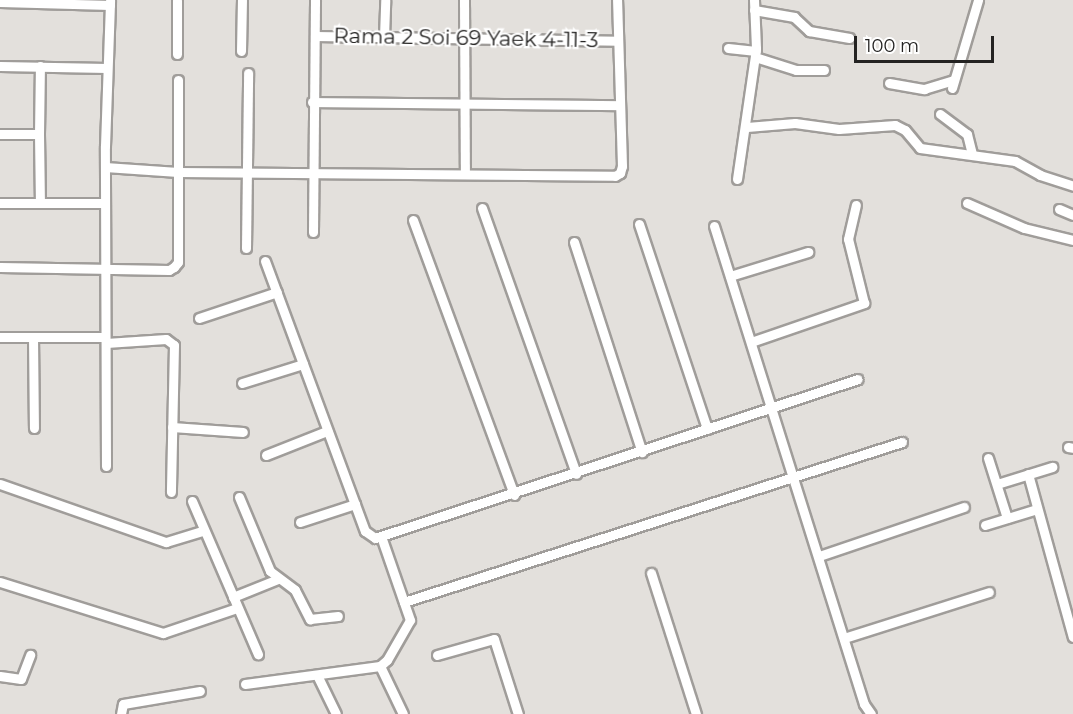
<!DOCTYPE html>
<style>
body{margin:0}
#map{position:relative;width:1073px;height:714px;overflow:hidden;background:#e3e0dc;font-family:Montserrat,sans-serif}
div>[style]{position:absolute}
[style*='--x']{left:calc(var(--x)*1px);top:calc(var(--y)*1px);width:calc(var(--w)*1px);rotate:calc(var(--a)*1deg)}
.roads{filter:drop-shadow(2px 0 #a09d9a) drop-shadow(-2px 0 #a09d9a) drop-shadow(0 2px #a09d9a) drop-shadow(0 -2px #a09d9a)}
.minor>*{height:9px;margin:-4.5px;padding:0 4.5px;transform-origin:4.5px;border-radius:4.5px;background:#fff}
span{translate:-50% -50%;white-space:nowrap;text-align:center;line-height:1.15;-webkit-text-stroke:4.5px #fff;paint-order:stroke}
.street-label{font-size:21px;color:#242322}
.scale{position:absolute;left:854px;top:36px;width:140px;height:27px;box-sizing:border-box;border:3px solid #242322;border-top:0;padding-left:8px;font-size:18px;line-height:21px;white-space:nowrap;color:#242322;-webkit-text-stroke:4px #fff;paint-order:stroke}
</style>
<div id="map">
<div class="roads">
<div class="minor">
<div style="--x:464;--y:0;--w:174;--a:89.7"></div>
<div style="--x:0;--y:2;--w:110;--a:1.6"></div>
<div style="--x:754;--y:10;--w:41;--a:9.9"></div>
<div style="--x:794;--y:17;--w:21;--a:43"></div>
<div style="--x:809;--y:31;--w:41;--a:9.9"></div>
<div style="--x:315;--y:36;--w:303;--a:0.9"></div>
<div style="--x:384;--y:37;--w:37;--a:-88"></div>
<div style="--x:728;--y:48;--w:28;--a:6"></div>
<div style="--x:241;--y:51;--w:51;--a:-88.9"></div>
<div style="--x:177;--y:54;--w:54;--a:-90"></div>
<div style="--x:755;--y:57;--w:43;--a:17.6"></div>
<div style="--x:796;--y:70;--w:28;--a:0"></div>
<div style="--x:0;--y:66;--w:107;--a:1.1"></div>
<div style="--x:889;--y:83;--w:36;--a:10"></div>
<div style="--x:924;--y:89;--w:31;--a:-17"></div>
<div style="--x:952;--y:88;--w:92;--a:-73.5"></div>
<div style="--x:312;--y:102;--w:308;--a:0.6"></div>
<div style="--x:940;--y:114;--w:34;--a:37"></div>
<div style="--x:967;--y:134;--w:21;--a:76"></div>
<div style="--x:747;--y:127;--w:48;--a:-4.8"></div>
<div style="--x:795;--y:123;--w:44;--a:7.8"></div>
<div style="--x:839;--y:129;--w:56;--a:-4.1"></div>
<div style="--x:895;--y:125;--w:11;--a:27"></div>
<div style="--x:905;--y:130;--w:23;--a:50"></div>
<div style="--x:920;--y:148;--w:96;--a:7.8"></div>
<div style="--x:1015;--y:161;--w:29;--a:29"></div>
<div style="--x:1040;--y:175;--w:35;--a:18"></div>
<div style="--x:0;--y:134;--w:39;--a:0"></div>
<div style="--x:39;--y:134;--w:68;--a:89.2"></div>
<div style="--x:39;--y:134;--w:68;--a:-89.2"></div>
<div style="--x:105;--y:167;--w:73;--a:3.9"></div>
<div style="--x:178;--y:172;--w:437;--a:0.5"></div>
<div style="--x:615;--y:176;--w:6;--a:-31"></div>
<div style="--x:620;--y:173;--w:7;--a:-74"></div>
<div style="--x:622;--y:166;--w:166;--a:-91.7"></div>
<div style="--x:737;--y:179;--w:132;--a:-81.7"></div>
<div style="--x:756;--y:48;--w:48;--a:-92.4"></div>
<div style="--x:0;--y:203;--w:104;--a:0"></div>
<div style="--x:967;--y:203;--w:62;--a:23.7"></div>
<div style="--x:1024;--y:228;--w:50;--a:13.8"></div>
<div style="--x:482;--y:208;--w:282;--a:70.5"></div>
<div style="--x:1059;--y:209;--w:15;--a:23"></div>
<div style="--x:413;--y:220;--w:293;--a:69.8"></div>
<div style="--x:639;--y:224;--w:216;--a:71.6"></div>
<div style="--x:714;--y:226;--w:501;--a:72.58"></div>
<div style="--x:864;--y:704;--w:12;--a:55"></div>
<div style="--x:313;--y:232;--w:232;--a:-89.5"></div>
<div style="--x:574;--y:242;--w:221;--a:72.1"></div>
<div style="--x:246;--y:248;--w:175;--a:-89.3"></div>
<div style="--x:265;--y:261;--w:288;--a:69.7"></div>
<div style="--x:365;--y:531;--w:12;--a:35"></div>
<div style="--x:375;--y:538;--w:508;--a:-18.22"></div>
<div style="--x:0;--y:267;--w:169;--a:1"></div>
<div style="--x:169;--y:270;--w:6;--a:-31"></div>
<div style="--x:174;--y:267;--w:6;--a:-51"></div>
<div style="--x:178;--y:262;--w:182;--a:-90"></div>
<div style="--x:730;--y:276;--w:82;--a:-17.1"></div>
<div style="--x:199;--y:318;--w:82;--a:-18.4"></div>
<div style="--x:0;--y:337;--w:104;--a:0"></div>
<div style="--x:33;--y:337;--w:91;--a:89.4"></div>
<div style="--x:751;--y:342;--w:120;--a:-19"></div>
<div style="--x:864;--y:303;--w:66;--a:-104"></div>
<div style="--x:848;--y:239;--w:35;--a:-77"></div>
<div style="--x:106;--y:343;--w:60;--a:-3.8"></div>
<div style="--x:166;--y:339;--w:10;--a:37"></div>
<div style="--x:174;--y:345;--w:147;--a:91.2"></div>
<div style="--x:242;--y:383;--w:64;--a:-17.3"></div>
<div style="--x:172;--y:427;--w:71;--a:4"></div>
<div style="--x:1068;--y:447;--w:5;--a:11"></div>
<div style="--x:266;--y:455;--w:66;--a:-21.5"></div>
<div style="--x:988;--y:458;--w:63;--a:72.4"></div>
<div style="--x:106;--y:466;--w:320;--a:-90.2"></div>
<div style="--x:105;--y:146;--w:146;--a:-88"></div>
<div style="--x:1028;--y:474;--w:169;--a:74.6"></div>
<div style="--x:0;--y:484;--w:176;--a:19.3"></div>
<div style="--x:166;--y:542;--w:39;--a:-17"></div>
<div style="--x:997;--y:484;--w:58;--a:-17.2"></div>
<div style="--x:239;--y:497;--w:80;--a:67.3"></div>
<div style="--x:270;--y:571;--w:31;--a:37"></div>
<div style="--x:295;--y:590;--w:33;--a:63"></div>
<div style="--x:310;--y:619;--w:28;--a:-6"></div>
<div style="--x:192;--y:501;--w:167;--a:66.7"></div>
<div style="--x:300;--y:522;--w:58;--a:-18.1"></div>
<div style="--x:985;--y:525;--w:54;--a:-17.1"></div>
<div style="--x:819;--y:556;--w:153;--a:-18.7"></div>
<div style="--x:651;--y:573;--w:148;--a:72.3"></div>
<div style="--x:0;--y:582;--w:171;--a:17.4"></div>
<div style="--x:163;--y:633;--w:78;--a:-18.7"></div>
<div style="--x:233;--y:597;--w:48;--a:-21.8"></div>
<div style="--x:404;--y:602;--w:523;--a:-17.81"></div>
<div style="--x:844;--y:638;--w:152;--a:-17.6"></div>
<div style="--x:437;--y:655;--w:59;--a:-15.7"></div>
<div style="--x:494;--y:639;--w:79;--a:72.3"></div>
<div style="--x:380;--y:666;--w:53;--a:64.4"></div>
<div style="--x:317;--y:675;--w:43;--a:64"></div>
<div style="--x:0;--y:676;--w:21;--a:8"></div>
<div style="--x:21;--y:679;--w:26;--a:-69"></div>
<div style="--x:245;--y:684;--w:136;--a:-7.6"></div>
<div style="--x:380;--y:666;--w:9;--a:-41"></div>
<div style="--x:387;--y:660;--w:46;--a:-60.1"></div>
<div style="--x:410;--y:620;--w:86;--a:-109.1"></div>
<div style="--x:121;--y:714;--w:10;--a:-79"></div>
<div style="--x:123;--y:704;--w:78;--a:-9.6"></div>
</div>
</div>
<div class="street-label">
<span style="left:466px;top:38px;rotate:1deg">Rama 2 Soi 69 Yaek 4-11-3</span>
</div>
<div class="scale">100 m</div>
</div>
